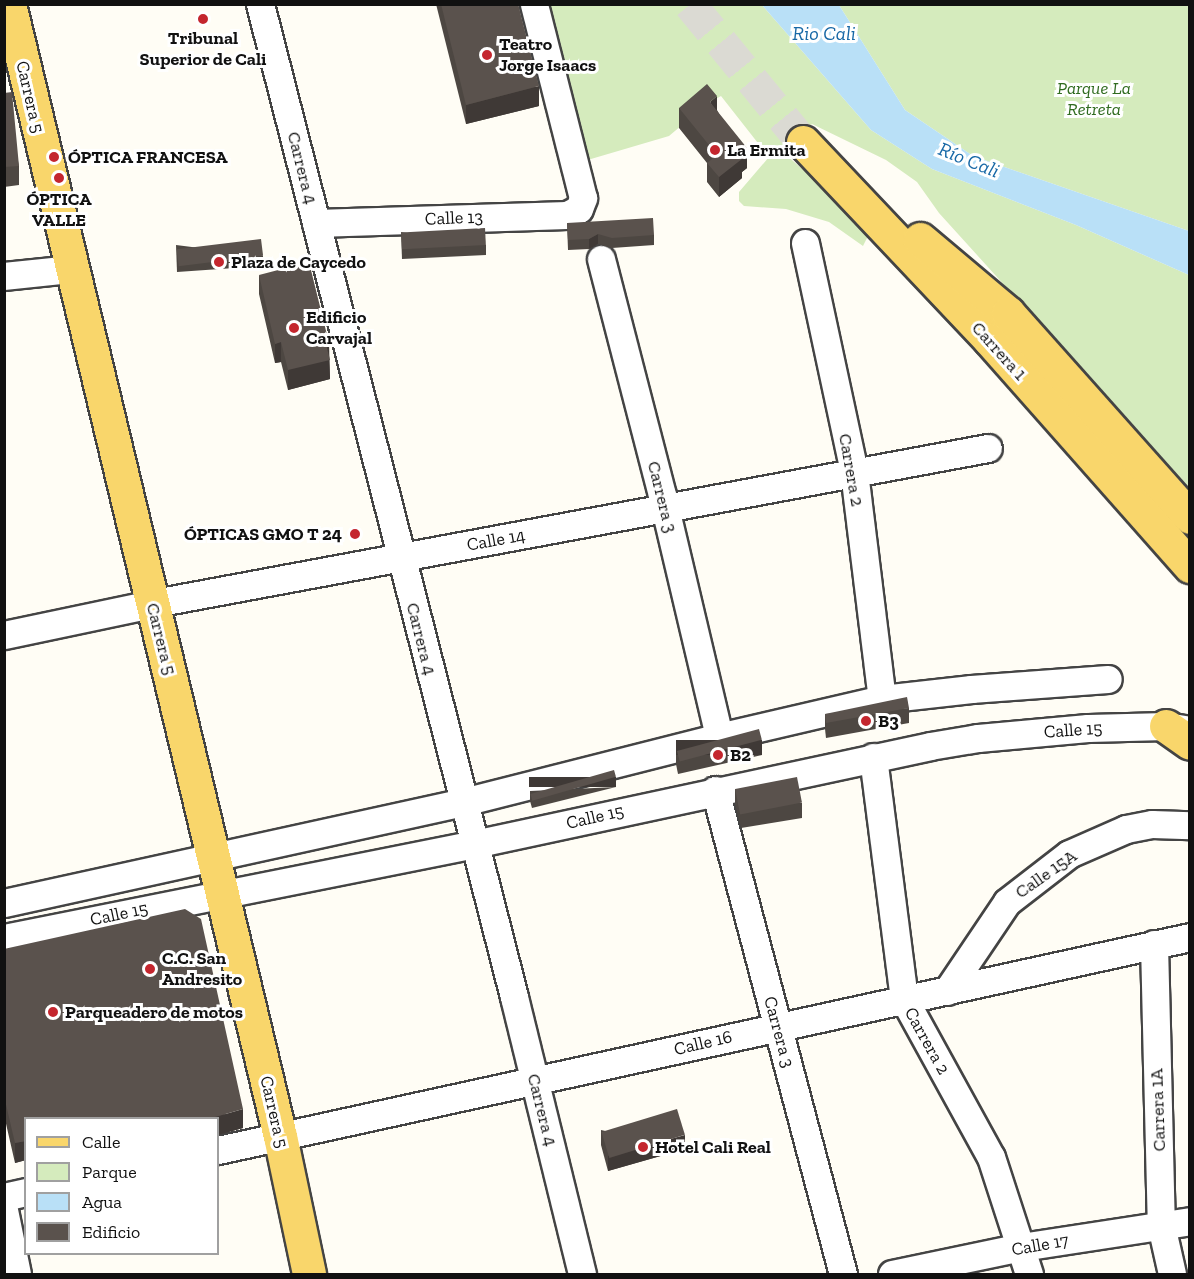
<!DOCTYPE html>
<meta charset="utf-8">
<style>
body{margin:0}
#map{position:relative;width:1194px;height:1279px;overflow:hidden;background:#fffdf5;font-family:"Zilla Slab",serif}
div>[style]{position:absolute}
[style*='--x']{left:calc(var(--x)*1px);top:calc(var(--y)*1px);width:calc(var(--w)*1px);rotate:calc(var(--a)*1deg)}
.green>*{inset:0;background:#d5ebbd}
.water>*{inset:0;background:#b9e0f7}
.major-tunnel>*{height:33px;margin-top:-16.5px;transform-origin:0;background:repeating-linear-gradient(90deg,#dbdad3 0 33px,transparent 0 49px)}
.roads{filter:drop-shadow(2px 0 #444) drop-shadow(-2px 0 #444) drop-shadow(0 2px #444) drop-shadow(0 -2px #444)}
.minor>*{height:27px;margin:-13.5px;padding:0 13.5px;transform-origin:13.5px;border-radius:13.5px;background:#fff}
.major>*{height:33px;margin:-16.5px;padding:0 16.5px;transform-origin:16.5px;border-radius:16.5px;background:#f9d66b}
.wall>*{inset:0;background:#4d4742}
.shaded-wall>*{inset:0;background:#3f3936;transform-origin:0 0}
.building>*{inset:0;background:#5a524d;transform-origin:0 0}
.dots>*{width:16px;height:16px;translate:-50% -50%;box-sizing:border-box;border:3px solid #fff;border-radius:50%}
span{translate:-50% -50%;white-space:nowrap;text-align:center;line-height:1.15;-webkit-text-stroke:6px #fff;paint-order:stroke}
.poi-label{font-size:18px;color:#111;font-weight:700}
.left{translate:0 -50%;text-align:left}
.right{translate:-100% -50%;text-align:right}
.park-label{font-size:18px;color:#2f6b1f;font-style:italic}
.street-label{font-size:18px;color:#111}
.water-label{font-size:20px;color:#1768a6;font-style:italic}
.frame{position:absolute;inset:0;border:6px solid #111;pointer-events:none}
.legend{position:absolute;left:24px;top:1117px;width:195px;height:138px;box-sizing:border-box;background:#fff;border:2px solid #a0a0a0;margin:0;padding:8px 10px;list-style:none;font-size:18px;color:#111}
.legend li{display:flex;align-items:center;gap:12px;height:30px}
.legend b{width:30px;border:2px solid #a0a0a0}
</style>
<div id="map">
<div class="green">
<div style="clip-path:polygon(534px 5px,762px 5px,871px 130px,932px 169px,1076px 225px,1189px 275px,1189px 517px,1176px 502px,1102px 393px,939px 213px,917px 182px,886px 160px,812px 124px,784px 153px,871px 230px,863px 246px,829px 222px,786px 209px,744px 206px,739px 201px,739px 192px,769px 157px,721px 96px,707px 104px,669px 136px,574px 164px)"></div>
<div style="clip-path:polygon(839px 5px,1189px 5px,1189px 231px,973px 156px,905px 110px)"></div>
</div>
<div class="water">
<div style="clip-path:polygon(762px 5px,839px 5px,905px 110px,973px 156px,1189px 231px,1189px 275px,1076px 225px,932px 169px,871px 130px)"></div>
</div>
<div class="major-tunnel">
<div style="--x:690;--y:4;--w:178;--a:50.7"></div>
</div>
<div class="roads">
<div class="minor">
<div style="--x:260;--y:4;--w:1025;--a:75.65"></div>
<div style="--x:514;--y:997;--w:285;--a:76.2"></div>
<div style="--x:316;--y:223;--w:251;--a:-1.8"></div>
<div style="--x:567;--y:215;--w:13;--a:-27"></div>
<div style="--x:579;--y:209;--w:12;--a:-70"></div>
<div style="--x:583;--y:198;--w:200;--a:-104.2"></div>
<div style="--x:805;--y:243;--w:234;--a:77.9"></div>
<div style="--x:854;--y:472;--w:229;--a:83"></div>
<div style="--x:601;--y:259;--w:244;--a:75.5"></div>
<div style="--x:662;--y:495;--w:249;--a:76.7"></div>
<div style="--x:4;--y:276;--w:67;--a:-6"></div>
<div style="--x:4;--y:635;--w:159;--a:-11.9"></div>
<div style="--x:160;--y:602;--w:842;--a:-10.54"></div>
<div style="--x:873;--y:757;--w:244;--a:82.7"></div>
<div style="--x:904;--y:999;--w:180;--a:61.2"></div>
<div style="--x:991;--y:1157;--w:123;--a:72"></div>
<div style="--x:715;--y:790;--w:501;--a:75.19"></div>
<div style="--x:4;--y:903;--w:470;--a:-12.4"></div>
<div style="--x:463;--y:802;--w:264;--a:-14.2"></div>
<div style="--x:719;--y:737;--w:167;--a:-13.1"></div>
<div style="--x:882;--y:699;--w:90;--a:-6.4"></div>
<div style="--x:971;--y:689;--w:137;--a:-4.2"></div>
<div style="--x:4;--y:938;--w:479;--a:-11.3"></div>
<div style="--x:474;--y:844;--w:466;--a:-12.1"></div>
<div style="--x:930;--y:746;--w:49;--a:-9.5"></div>
<div style="--x:978;--y:738;--w:110;--a:-5.2"></div>
<div style="--x:1088;--y:728;--w:78;--a:-1.5"></div>
<div style="--x:1166;--y:726;--w:19;--a:9"></div>
<div style="--x:1154;--y:944;--w:281;--a:88.6"></div>
<div style="--x:1161;--y:1225;--w:50;--a:77.3"></div>
<div style="--x:947;--y:991;--w:107;--a:-56"></div>
<div style="--x:1007;--y:902;--w:78;--a:-37.7"></div>
<div style="--x:1069;--y:854;--w:62;--a:-23.7"></div>
<div style="--x:1126;--y:829;--w:26;--a:-11"></div>
<div style="--x:1152;--y:824;--w:38;--a:2"></div>
<div style="--x:218;--y:1150;--w:995;--a:-12.36"></div>
<div style="--x:4;--y:1197;--w:23;--a:-13"></div>
<div style="--x:4;--y:1210;--w:65;--a:78.5"></div>
<div style="--x:892;--y:1274;--w:132;--a:-11.8"></div>
<div style="--x:1021;--y:1247;--w:171;--a:-8.7"></div>
</div>
<div class="major">
<div style="--x:9;--y:4;--w:1164;--a:76.54"></div>
<div style="--x:280;--y:1136;--w:141;--a:78.1"></div>
<div style="--x:803;--y:142;--w:272;--a:46.6"></div>
<div style="--x:990;--y:340;--w:302;--a:48.5"></div>
<div style="--x:920;--y:239;--w:115;--a:40.1"></div>
<div style="--x:1008;--y:313;--w:273;--a:48.3"></div>
<div style="--x:1166;--y:726;--w:29;--a:35"></div>
</div>
</div>
<div class="wall">
<div style="clip-path:polygon(436px 4px,518px 4px,539px 106px,466px 124px)"></div>
<div style="clip-path:polygon(4px 93px,19px 166px,19px 185px,4px 187px)"></div>
<div style="clip-path:polygon(679px 108px,717px 110px,747px 168px,742px 172px,742px 178px,719px 197px,707px 182px,707px 163px,679px 128px)"></div>
<div style="clip-path:polygon(567px 223px,654px 235px,654px 245px,612px 248px,598px 244px,589px 249px,568px 250px)"></div>
<div style="clip-path:polygon(401px 232px,486px 245px,486px 255px,402px 259px)"></div>
<div style="clip-path:polygon(176px 245px,263px 256px,263px 266px,177px 272px)"></div>
<div style="clip-path:polygon(259px 275px,329px 355px,330px 379px,288px 390px,281px 362px,275px 363px,259px 294px)"></div>
<div style="clip-path:polygon(909px 708px,909px 723px,826px 738px,825px 729px,825px 714px)"></div>
<div style="clip-path:polygon(676px 749px,762px 755px,678px 774px,676px 764px)"></div>
<div style="clip-path:polygon(616px 787px,532px 808px,530px 801px,530px 791px)"></div>
<div style="clip-path:polygon(735px 789px,802px 803px,802px 818px,741px 828px,735px 804px)"></div>
<div style="clip-path:polygon(4px 949px,243px 1128px,218px 1135px,218px 1119px,26px 1119px,26px 1160px,15px 1163px,4px 1115px)"></div>
<div style="clip-path:polygon(601px 1130px,685px 1149px,608px 1171px,601px 1145px)"></div>
</div>
<div class="shaded-wall">
<div style="clip-path:polygon(539px 86px,539px 106px,466px 124px,466px 105px)"></div>
<div style="clip-path:polygon(717px 96px,717px 115px,710px 102px)"></div>
<div style="clip-path:polygon(747px 148px,747px 168px,742px 172px,742px 178px,719px 197px,719px 177px,739px 155px)"></div>
<div style="clip-path:polygon(598px 234px,598px 244px,589px 249px,589px 239px)"></div>
<div style="clip-path:polygon(281px 342px,281px 362px,275px 363px,275px 344px)"></div>
<div style="clip-path:polygon(329px 343px,330px 379px,288px 390px,288px 370px,326px 344px)"></div>
<div style="left:762px;top:740px;width:15px;height:86px;rotate:90deg"></div>
<div style="left:616px;top:777px;width:10px;height:87px;rotate:90deg"></div>
<div style="clip-path:polygon(243px 1109px,243px 1128px,218px 1135px,218px 1119px,208px 1119px)"></div>
<div style="clip-path:polygon(685px 1135px,685px 1149px,608px 1171px,608px 1156px)"></div>
<div style="clip-path:polygon(26px 1141px,26px 1160px,15px 1163px,15px 1143px)"></div>
</div>
<div class="building">
<div style="clip-path:polygon(441px 4px,518px 4px,539px 86px,466px 105px)"></div>
<div style="clip-path:polygon(707px 84px,717px 96px,710px 102px,747px 148px,739px 155px,742px 159px,719px 177px,707px 163px,717px 155px,679px 108px)"></div>
<div style="clip-path:polygon(12px 92px,19px 166px,4px 167px,4px 93px)"></div>
<div style="clip-path:polygon(653px 218px,654px 235px,612px 238px,598px 234px,589px 239px,568px 240px,567px 223px)"></div>
<div style="left:485px;top:228px;width:17px;height:84px;rotate:87deg"></div>
<div style="left:261px;top:239px;width:17px;height:85px;rotate:83deg"></div>
<div style="clip-path:polygon(309px 262px,329px 343px,326px 344px,330px 360px,288px 370px,281px 342px,275px 344px,259px 275px)"></div>
<div style="clip-path:polygon(907px 697px,909px 708px,826px 723px,825px 714px)"></div>
<div style="left:759px;top:729px;width:11px;height:85px;rotate:75deg"></div>
<div style="left:614px;top:770px;width:7px;height:87px;rotate:74deg"></div>
<div style="left:797px;top:777px;width:26px;height:63px;rotate:79deg"></div>
<div style="clip-path:polygon(185px 909px,201px 919px,243px 1109px,208px 1119px,26px 1119px,26px 1141px,15px 1143px,4px 1096px,4px 949px)"></div>
<div style="left:677px;top:1109px;width:27px;height:79px;rotate:73deg"></div>
</div>
<div class="dots">
<div style="left:203px;top:19px;background:#c4262e"></div>
<div style="left:487px;top:55px;background:#c4262e"></div>
<div style="left:715px;top:150px;background:#c4262e"></div>
<div style="left:54px;top:157px;background:#c4262e"></div>
<div style="left:59px;top:178px;background:#c4262e"></div>
<div style="left:219px;top:262px;background:#c4262e"></div>
<div style="left:294px;top:328px;background:#c4262e"></div>
<div style="left:355px;top:534px;background:#c4262e"></div>
<div style="left:866px;top:721px;background:#c4262e"></div>
<div style="left:718px;top:755px;background:#c4262e"></div>
<div style="left:150px;top:969px;background:#c4262e"></div>
<div style="left:53px;top:1012px;background:#c4262e"></div>
<div style="left:643px;top:1147px;background:#c4262e"></div>
</div>
<div class="poi-label">
<span style="left:203px;top:49px">Tribunal<br>Superior de Cali</span>
<span class="left" style="left:499px;top:55px">Teatro<br>Jorge Isaacs</span>
<span class="left" style="left:727px;top:150px">La Ermita</span>
<span class="left" style="left:68px;top:157px">ÓPTICA FRANCESA</span>
<span style="left:59px;top:210px">ÓPTICA<br>VALLE</span>
<span class="left" style="left:231px;top:262px">Plaza de Caycedo</span>
<span class="left" style="left:306px;top:328px">Edificio<br>Carvajal</span>
<span class="right" style="left:342px;top:534px">ÓPTICAS GMO T 24</span>
<span class="left" style="left:878px;top:721px">B3</span>
<span class="left" style="left:730px;top:755px">B2</span>
<span class="left" style="left:162px;top:969px">C.C. San<br>Andresito</span>
<span class="left" style="left:65px;top:1012px">Parqueadero de motos</span>
<span class="left" style="left:655px;top:1147px">Hotel Cali Real</span>
</div>
<div class="park-label">
<span style="left:1094px;top:99px">Parque La<br>Retreta</span>
</div>
<div class="street-label">
<span style="left:30px;top:97px;rotate:77deg">Carrera 5</span>
<span style="left:302px;top:168px;rotate:76deg">Carrera 4</span>
<span style="left:454px;top:218px;rotate:-2deg">Calle 13</span>
<span style="left:999px;top:351px;rotate:48deg">Carrera 1</span>
<span style="left:851px;top:470px;rotate:80deg">Carrera 2</span>
<span style="left:662px;top:497px;rotate:76deg">Carrera 3</span>
<span style="left:496px;top:540px;rotate:-10deg">Calle 14</span>
<span style="left:161px;top:639px;rotate:76deg">Carrera 5</span>
<span style="left:421px;top:639px;rotate:76deg">Carrera 4</span>
<span style="left:1073px;top:730px;rotate:-4deg">Calle 15</span>
<span style="left:595px;top:817px;rotate:-13deg">Calle 15</span>
<span style="left:1046px;top:874px;rotate:-35deg">Calle 15A</span>
<span style="left:119px;top:914px;rotate:-12deg">Calle 15</span>
<span style="left:779px;top:1032px;rotate:75deg">Carrera 3</span>
<span style="left:927px;top:1041px;rotate:61deg">Carrera 2</span>
<span style="left:703px;top:1043px;rotate:-13deg">Calle 16</span>
<span style="left:542px;top:1110px;rotate:76deg">Carrera 4</span>
<span style="left:1158px;top:1110px;rotate:-92deg">Carrera 1A</span>
<span style="left:274px;top:1112px;rotate:77deg">Carrera 5</span>
<span style="left:1040px;top:1245px;rotate:-10deg">Calle 17</span>
</div>
<div class="water-label">
<span style="left:824px;top:33px">Rio Cali</span>
<span style="left:969px;top:160px;rotate:22deg">Río Cali</span>
</div>
<div class="frame"></div>
<ul class="legend">
<li><b style="height:8px;background:#f9d66b"></b>Calle</li>
<li><b style="height:16px;background:#d5ebbd"></b>Parque</li>
<li><b style="height:16px;background:#b9e0f7"></b>Agua</li>
<li><b style="height:16px;background:#5a524d"></b>Edificio</li>
</ul>
</div>
